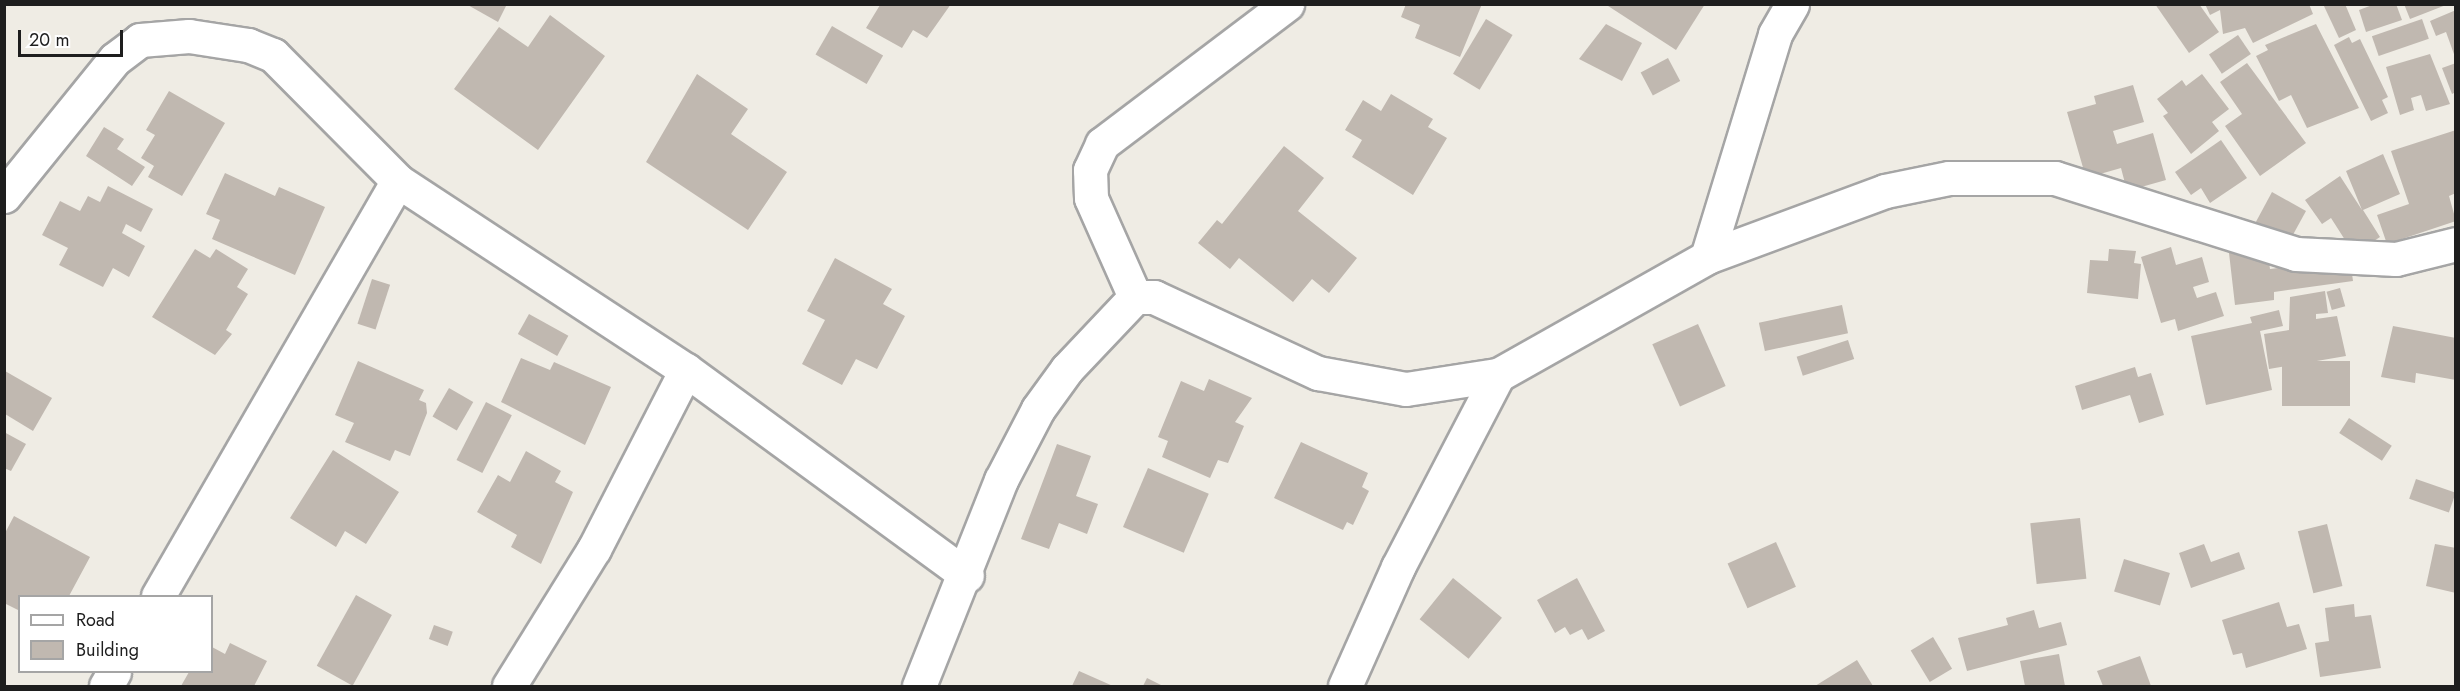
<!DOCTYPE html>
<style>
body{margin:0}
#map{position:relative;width:2460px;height:691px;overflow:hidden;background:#efece4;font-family:Jost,sans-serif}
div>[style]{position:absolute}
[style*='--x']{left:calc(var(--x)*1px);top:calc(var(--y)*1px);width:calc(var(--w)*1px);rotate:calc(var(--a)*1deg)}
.building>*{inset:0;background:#c0b8b0;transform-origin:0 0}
.roads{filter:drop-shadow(2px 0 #a5a5a5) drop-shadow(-2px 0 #a5a5a5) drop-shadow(0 2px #a5a5a5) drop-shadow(0 -2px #a5a5a5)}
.minor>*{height:33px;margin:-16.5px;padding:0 16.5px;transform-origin:16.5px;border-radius:16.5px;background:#fff}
span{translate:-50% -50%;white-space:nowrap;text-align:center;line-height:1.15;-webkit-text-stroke:4.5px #fff;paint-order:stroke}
.frame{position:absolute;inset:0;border:6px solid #1e1e1e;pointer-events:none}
.legend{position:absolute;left:18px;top:595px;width:195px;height:78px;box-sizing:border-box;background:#fff;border:2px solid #a5a5a5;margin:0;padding:8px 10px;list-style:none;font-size:18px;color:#1e1e1e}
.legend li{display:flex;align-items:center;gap:12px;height:30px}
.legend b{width:30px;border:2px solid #a5a5a5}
.scale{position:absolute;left:18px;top:30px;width:105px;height:27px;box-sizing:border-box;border:3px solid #1e1e1e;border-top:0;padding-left:8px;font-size:18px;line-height:21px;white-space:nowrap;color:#1e1e1e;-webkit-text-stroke:4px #fff;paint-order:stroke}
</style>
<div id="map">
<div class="building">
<div style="clip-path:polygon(466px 4px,507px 4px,498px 22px)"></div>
<div style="clip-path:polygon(892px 4px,951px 4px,927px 38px,913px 30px,902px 48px,866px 28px,880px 5px)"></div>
<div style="clip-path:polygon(1406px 4px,1482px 4px,1460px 57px,1415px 38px,1420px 25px,1401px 17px)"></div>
<div style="clip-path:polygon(1605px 4px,1705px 4px,1676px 50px)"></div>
<div style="clip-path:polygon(2155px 4px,2199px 4px,2219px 32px,2189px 53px)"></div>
<div style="clip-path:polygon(2205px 4px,2309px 4px,2313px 14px,2253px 43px,2245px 28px,2223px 34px,2220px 10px,2210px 15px)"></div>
<div style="clip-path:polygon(2323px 4px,2345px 4px,2356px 30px,2339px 38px)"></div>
<div style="clip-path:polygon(2375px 4px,2396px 4px,2402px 20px,2366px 32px,2359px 10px)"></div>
<div style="clip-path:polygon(2404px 4px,2446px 4px,2446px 5px,2410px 19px)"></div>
<div style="clip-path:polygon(2456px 10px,2456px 57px,2455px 57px,2446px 32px,2436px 36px,2430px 21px)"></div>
<div style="clip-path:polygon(550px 15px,605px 56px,538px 150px,454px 89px,499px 27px,528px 47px)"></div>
<div style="left:1486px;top:19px;width:31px;height:64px;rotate:31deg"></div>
<div style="left:2422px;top:19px;width:21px;height:53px;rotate:71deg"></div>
<div style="clip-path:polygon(1606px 24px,1642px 43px,1622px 81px,1579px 59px)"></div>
<div style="clip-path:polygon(2316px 24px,2359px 108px,2307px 128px,2291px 95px,2279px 101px,2256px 56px,2268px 50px,2265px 45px)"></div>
<div style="left:832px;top:26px;width:59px;height:33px;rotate:30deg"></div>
<div style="left:2238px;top:35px;width:23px;height:35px;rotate:56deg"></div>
<div style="clip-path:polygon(2349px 37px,2352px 43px,2360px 39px,2388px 97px,2382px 100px,2388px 113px,2371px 121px,2334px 45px)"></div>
<div style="clip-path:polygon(2430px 54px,2450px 104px,2426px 111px,2421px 95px,2411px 98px,2414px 110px,2400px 115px,2386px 67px)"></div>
<div style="left:1668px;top:58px;width:26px;height:31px;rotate:62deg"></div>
<div style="clip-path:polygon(2247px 63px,2306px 143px,2260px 176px,2225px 126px,2242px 114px,2220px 82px)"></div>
<div style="clip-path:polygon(2456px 63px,2456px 92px,2452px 94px,2442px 68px)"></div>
<div style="clip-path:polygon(697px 74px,748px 109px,731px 134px,787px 172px,748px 230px,646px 162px)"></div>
<div style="clip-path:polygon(2202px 74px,2229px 109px,2212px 122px,2219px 131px,2191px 154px,2163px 116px,2168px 113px,2157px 99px,2182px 80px,2186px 86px)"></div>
<div style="clip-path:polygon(2133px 85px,2144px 122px,2113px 131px,2117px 144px,2153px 133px,2166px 180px,2127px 191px,2121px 168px,2086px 178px,2067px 112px,2096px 104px,2094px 96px)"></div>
<div style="clip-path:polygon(169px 91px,225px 123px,182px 196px,148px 177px,154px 166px,141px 158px,155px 135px,146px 130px)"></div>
<div style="clip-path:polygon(1391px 94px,1433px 119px,1428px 127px,1447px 138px,1413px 195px,1352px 157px,1362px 140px,1345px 130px,1363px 100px,1381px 111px)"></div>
<div style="clip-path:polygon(104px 127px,124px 139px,117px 149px,145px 167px,132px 186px,86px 156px)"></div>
<div style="clip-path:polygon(2456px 130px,2456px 193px,2449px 196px,2456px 221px,2387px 244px,2377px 215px,2409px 204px,2391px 151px)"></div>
<div style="clip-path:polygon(2221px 140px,2247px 178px,2210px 203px,2201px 188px,2191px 195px,2175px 172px)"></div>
<div style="clip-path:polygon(1284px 146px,1324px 178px,1298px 211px,1357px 258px,1329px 293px,1312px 279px,1293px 302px,1239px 258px,1230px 269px,1198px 243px,1217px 220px,1222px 224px)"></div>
<div style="clip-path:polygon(2383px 154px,2400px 194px,2363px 210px,2380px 237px,2354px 254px,2331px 218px,2322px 224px,2305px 200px,2340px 176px,2362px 210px,2346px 171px)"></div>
<div style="clip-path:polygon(225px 173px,275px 196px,279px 187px,325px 207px,295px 275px,212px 239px,220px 220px,206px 214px)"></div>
<div style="clip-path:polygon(108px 186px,153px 209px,141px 232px,126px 224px,122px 233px,145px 246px,129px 277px,113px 268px,103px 287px,59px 265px,68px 248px,42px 235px,60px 201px,80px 211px,88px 196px,100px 202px)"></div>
<div style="clip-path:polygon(2272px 192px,2306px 211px,2289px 242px,2251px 231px)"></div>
<div style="clip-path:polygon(2171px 247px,2176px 265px,2202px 257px,2209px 282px,2193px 287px,2197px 298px,2216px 292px,2224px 316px,2178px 331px,2175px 319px,2161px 323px,2141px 257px)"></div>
<div style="clip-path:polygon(2267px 248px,2270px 269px,2350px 259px,2353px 281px,2274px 292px,2274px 300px,2235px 305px,2229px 253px)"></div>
<div style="clip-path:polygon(195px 249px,210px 258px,216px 249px,248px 269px,237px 287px,248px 294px,226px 330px,232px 334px,215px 355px,152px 317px)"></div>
<div style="clip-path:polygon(2109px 249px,2136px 251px,2134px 263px,2141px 264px,2138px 299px,2087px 293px,2090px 260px,2108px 261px)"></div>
<div style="clip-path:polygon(835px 258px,892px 289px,883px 304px,905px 316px,877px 369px,856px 359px,842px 385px,802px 364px,825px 320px,807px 311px)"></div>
<div style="left:372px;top:279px;width:19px;height:47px;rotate:18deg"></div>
<div style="left:2340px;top:288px;width:19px;height:14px;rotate:74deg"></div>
<div style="clip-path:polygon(2325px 291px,2328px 313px,2316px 314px,2316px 319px,2337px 316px,2346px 356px,2269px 369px,2264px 334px,2289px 330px,2290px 297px)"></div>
<div style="left:1842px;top:305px;width:29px;height:85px;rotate:78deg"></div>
<div style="clip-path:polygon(2279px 310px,2283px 326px,2260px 331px,2272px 390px,2206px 405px,2191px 336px,2252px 323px,2250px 317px)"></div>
<div style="left:529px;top:314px;width:45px;height:23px;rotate:29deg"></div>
<div style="left:1698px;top:324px;width:68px;height:50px;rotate:66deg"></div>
<div style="clip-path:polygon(2393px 326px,2456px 338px,2456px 380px,2416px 373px,2415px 383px,2381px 377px)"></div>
<div style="left:1848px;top:340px;width:20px;height:54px;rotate:72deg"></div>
<div style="clip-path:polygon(521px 358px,550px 370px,554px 362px,611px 387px,585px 445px,501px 402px)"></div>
<div style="clip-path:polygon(358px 361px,424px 390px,419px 400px,426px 403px,427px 413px,410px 456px,395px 450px,390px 461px,345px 442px,354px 423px,335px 415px)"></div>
<div style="left:2350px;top:361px;width:45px;height:68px;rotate:90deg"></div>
<div style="clip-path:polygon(2135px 367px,2138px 377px,2151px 373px,2164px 415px,2139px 423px,2130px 395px,2082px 410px,2075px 386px)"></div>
<div style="clip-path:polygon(5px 371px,52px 398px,33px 431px,5px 414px)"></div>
<div style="clip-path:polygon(1209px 379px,1252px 398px,1235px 422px,1244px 426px,1228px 463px,1218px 460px,1210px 478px,1162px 457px,1168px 441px,1158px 437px,1181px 381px,1204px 391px)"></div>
<div style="left:449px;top:388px;width:28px;height:33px;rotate:30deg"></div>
<div style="left:486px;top:402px;width:29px;height:65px;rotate:27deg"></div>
<div style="left:2349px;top:418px;width:51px;height:18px;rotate:33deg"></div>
<div style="clip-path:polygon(4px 432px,26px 444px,11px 471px,4px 468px)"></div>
<div style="clip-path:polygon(1301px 442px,1368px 473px,1362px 487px,1369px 491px,1353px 525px,1347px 522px,1343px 530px,1274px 498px)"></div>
<div style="clip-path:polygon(1057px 444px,1091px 456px,1076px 496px,1098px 504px,1087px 534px,1059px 523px,1049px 549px,1021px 539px)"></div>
<div style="clip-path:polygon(333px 450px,399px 492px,366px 544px,345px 531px,336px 547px,290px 518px)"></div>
<div style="clip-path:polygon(526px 451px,561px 471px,555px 482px,573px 492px,541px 564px,511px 547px,517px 535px,477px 512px,498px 475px,510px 482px)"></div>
<div style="left:1148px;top:468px;width:66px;height:64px;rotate:23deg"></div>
<div style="left:2416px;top:479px;width:42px;height:21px;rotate:19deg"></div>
<div style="clip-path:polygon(14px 516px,90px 557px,69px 596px,20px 596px,20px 611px,4px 603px,5px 533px)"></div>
<div style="left:2080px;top:518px;width:61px;height:50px;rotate:84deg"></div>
<div style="left:2327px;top:524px;width:64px;height:30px;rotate:76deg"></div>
<div style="left:1776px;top:542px;width:49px;height:53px;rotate:66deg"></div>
<div style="clip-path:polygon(2204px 544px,2211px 562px,2239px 552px,2245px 569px,2191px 588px,2179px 553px)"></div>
<div style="clip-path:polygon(2435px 544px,2456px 548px,2456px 593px,2426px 586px)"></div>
<div style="left:2124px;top:559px;width:48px;height:34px;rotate:17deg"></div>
<div style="left:1453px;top:578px;width:63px;height:53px;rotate:39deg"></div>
<div style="clip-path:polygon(1577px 578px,1605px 631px,1588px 640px,1582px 629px,1570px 635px,1565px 627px,1555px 633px,1537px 600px)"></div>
<div style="left:356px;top:595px;width:41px;height:81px;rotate:29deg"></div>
<div style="clip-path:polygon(2279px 602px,2287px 627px,2299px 624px,2307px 649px,2246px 668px,2242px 653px,2233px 655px,2222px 620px)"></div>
<div style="clip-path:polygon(2354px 604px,2355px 617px,2371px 615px,2381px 668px,2320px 677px,2315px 643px,2329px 641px,2325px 608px)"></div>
<div style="clip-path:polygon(2034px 610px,2039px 628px,2061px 622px,2067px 645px,1967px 671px,1958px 638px,2008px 625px,2006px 618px)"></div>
<div style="left:434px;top:625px;width:20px;height:15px;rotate:20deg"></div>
<div style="left:1933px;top:637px;width:37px;height:26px;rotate:59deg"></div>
<div style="clip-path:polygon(230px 643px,267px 661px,254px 686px,181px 686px,189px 672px,212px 672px,212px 647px,225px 654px)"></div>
<div style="clip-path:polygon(2059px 654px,2065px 686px,2025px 686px,2020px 661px)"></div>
<div style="clip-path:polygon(2140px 656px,2151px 686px,2103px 686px,2097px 671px)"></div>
<div style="clip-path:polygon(1857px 660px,1873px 686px,1815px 686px)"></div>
<div style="clip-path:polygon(1079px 671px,1113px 686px,1072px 686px)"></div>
<div style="clip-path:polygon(1147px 678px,1163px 686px,1143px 686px)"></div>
</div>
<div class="roads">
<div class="minor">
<div style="--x:4;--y:196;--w:176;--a:-51"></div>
<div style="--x:115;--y:59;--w:31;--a:-37"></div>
<div style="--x:140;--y:40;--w:49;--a:-4.7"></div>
<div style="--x:189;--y:36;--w:60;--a:8.7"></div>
<div style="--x:248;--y:45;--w:27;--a:22"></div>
<div style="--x:273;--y:55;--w:177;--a:45.2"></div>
<div style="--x:398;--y:181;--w:344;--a:33.3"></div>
<div style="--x:686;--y:370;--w:348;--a:36.2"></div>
<div style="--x:1707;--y:257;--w:233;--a:-73"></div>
<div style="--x:1775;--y:34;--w:34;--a:-60"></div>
<div style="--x:1135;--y:297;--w:108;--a:-114"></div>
<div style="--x:1091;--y:198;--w:28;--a:-92"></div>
<div style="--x:1090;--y:170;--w:29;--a:-65"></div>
<div style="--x:1102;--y:144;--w:232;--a:-37.1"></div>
<div style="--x:158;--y:596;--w:479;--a:-60"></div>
<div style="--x:106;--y:686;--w:16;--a:-60"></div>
<div style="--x:509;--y:686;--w:161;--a:-58.2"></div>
<div style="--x:594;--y:549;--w:201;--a:-62.8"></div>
<div style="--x:919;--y:686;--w:222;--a:-68.3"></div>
<div style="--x:1001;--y:480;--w:80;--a:-62.5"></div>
<div style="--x:1038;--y:409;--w:49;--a:-54.1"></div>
<div style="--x:1067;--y:369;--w:99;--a:-46.6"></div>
<div style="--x:1135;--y:297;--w:19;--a:0"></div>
<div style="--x:1154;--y:297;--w:181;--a:24.9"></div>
<div style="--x:1318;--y:373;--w:89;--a:10.3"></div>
<div style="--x:1406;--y:389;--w:93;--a:-8.7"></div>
<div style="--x:1498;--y:375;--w:240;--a:-29.4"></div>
<div style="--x:1707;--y:257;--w:190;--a:-20.3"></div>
<div style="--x:1885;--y:191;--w:65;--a:-11.5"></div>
<div style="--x:1949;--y:178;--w:106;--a:0"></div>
<div style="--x:2055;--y:178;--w:253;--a:17.5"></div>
<div style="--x:2296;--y:254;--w:100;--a:2.9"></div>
<div style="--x:2396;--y:259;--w:62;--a:-14"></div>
<div style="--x:1345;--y:686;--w:130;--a:-66"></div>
<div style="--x:1398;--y:567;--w:216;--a:-62.5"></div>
</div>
</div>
<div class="frame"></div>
<ul class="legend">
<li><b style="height:8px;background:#fff"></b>Road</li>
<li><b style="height:16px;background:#c0b8b0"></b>Building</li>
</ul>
<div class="scale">20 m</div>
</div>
